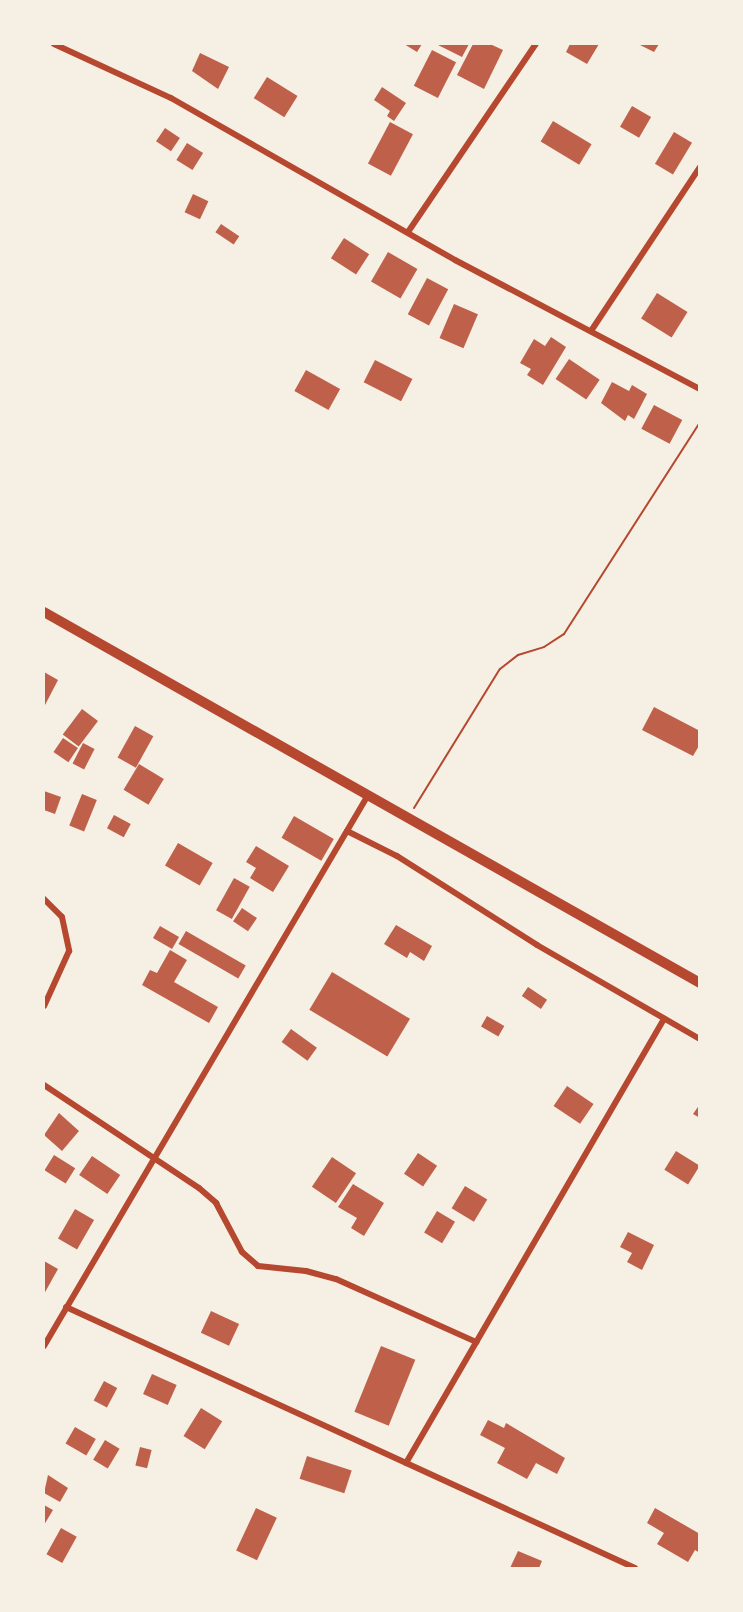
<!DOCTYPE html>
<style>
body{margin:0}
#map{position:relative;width:743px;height:1612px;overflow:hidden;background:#f6efe4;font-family:"Fira Sans",sans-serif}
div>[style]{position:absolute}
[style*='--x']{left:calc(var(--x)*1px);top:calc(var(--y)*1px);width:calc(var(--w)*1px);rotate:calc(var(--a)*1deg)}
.building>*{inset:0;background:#bf614a;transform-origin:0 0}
.path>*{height:2px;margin:-1px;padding:0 1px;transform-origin:1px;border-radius:1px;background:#b5482f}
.minor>*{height:6px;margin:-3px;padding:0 3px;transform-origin:3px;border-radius:3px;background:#b5482f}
.trunk>*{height:10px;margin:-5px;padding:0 5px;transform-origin:5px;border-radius:5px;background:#b5482f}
span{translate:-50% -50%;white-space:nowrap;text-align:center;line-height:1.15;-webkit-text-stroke:4.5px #f6efe4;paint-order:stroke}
.frame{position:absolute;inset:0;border:45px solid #f6efe4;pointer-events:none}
</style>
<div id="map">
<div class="building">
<div style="clip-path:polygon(404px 44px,422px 44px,417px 52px)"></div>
<div style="clip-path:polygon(436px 44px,469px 44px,462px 57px)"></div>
<div style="clip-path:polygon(473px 44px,490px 44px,503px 50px,484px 89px,457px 75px)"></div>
<div style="clip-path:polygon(570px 44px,599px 44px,587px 64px,566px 52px)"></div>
<div style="clip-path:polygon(638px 44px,659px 44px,654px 52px)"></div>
<div style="left:432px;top:50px;width:27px;height:40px;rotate:27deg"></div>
<div style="clip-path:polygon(200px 53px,229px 67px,218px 89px,192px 71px)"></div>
<div style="left:267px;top:77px;width:36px;height:25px;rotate:32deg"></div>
<div style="clip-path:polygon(382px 87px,406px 103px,394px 121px,387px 116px,390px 111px,374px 100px)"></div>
<div style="left:632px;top:106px;width:22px;height:24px;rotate:30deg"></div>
<div style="left:553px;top:121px;width:45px;height:24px;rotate:31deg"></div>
<div style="left:390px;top:122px;width:26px;height:47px;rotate:28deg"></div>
<div style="left:165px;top:128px;width:18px;height:16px;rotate:34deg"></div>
<div style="left:674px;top:132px;width:21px;height:37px;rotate:31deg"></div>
<div style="left:187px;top:143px;width:19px;height:20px;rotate:32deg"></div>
<div style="left:193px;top:194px;width:17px;height:20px;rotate:25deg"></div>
<div style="left:221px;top:224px;width:22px;height:10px;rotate:34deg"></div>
<div style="left:344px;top:238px;width:30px;height:24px;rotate:33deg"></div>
<div style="left:388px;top:252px;width:34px;height:34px;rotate:30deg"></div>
<div style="left:427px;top:278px;width:24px;height:41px;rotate:28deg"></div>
<div style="left:657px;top:293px;width:36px;height:30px;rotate:32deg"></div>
<div style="left:454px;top:304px;width:26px;height:37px;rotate:23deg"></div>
<div style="clip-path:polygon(551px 337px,566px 347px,543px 385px,527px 375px,531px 369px,520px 363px,534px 339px,545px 346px)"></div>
<div style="left:569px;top:359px;width:37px;height:24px;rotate:34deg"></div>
<div style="left:375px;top:360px;width:42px;height:25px;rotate:27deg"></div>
<div style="left:306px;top:370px;width:39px;height:24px;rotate:29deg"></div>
<div style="clip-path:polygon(612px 382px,629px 391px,632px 385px,647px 394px,634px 419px,628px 415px,625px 421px,601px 403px)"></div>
<div style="left:654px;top:405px;width:32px;height:27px;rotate:28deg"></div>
<div style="clip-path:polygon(44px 672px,58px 680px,44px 707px)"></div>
<div style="clip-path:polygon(654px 707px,700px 731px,700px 744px,693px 756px,642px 730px)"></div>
<div style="left:82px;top:709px;width:20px;height:32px;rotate:37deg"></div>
<div style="left:135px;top:726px;width:21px;height:36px;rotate:29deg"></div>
<div style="left:63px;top:738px;width:18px;height:17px;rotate:34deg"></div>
<div style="left:83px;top:743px;width:13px;height:23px;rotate:27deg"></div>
<div style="left:139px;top:764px;width:29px;height:30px;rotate:31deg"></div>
<div style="clip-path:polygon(44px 791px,61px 797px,55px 814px,44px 810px)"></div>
<div style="left:82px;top:794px;width:16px;height:34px;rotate:22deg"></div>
<div style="left:114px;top:815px;width:19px;height:15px;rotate:28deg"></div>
<div style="left:294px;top:816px;width:46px;height:25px;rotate:30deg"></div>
<div style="left:178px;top:843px;width:40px;height:26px;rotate:30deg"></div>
<div style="clip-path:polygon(256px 846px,289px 866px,273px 892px,250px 878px,256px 868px,246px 862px)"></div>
<div style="left:234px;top:878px;width:18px;height:37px;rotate:29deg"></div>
<div style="left:242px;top:908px;width:18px;height:16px;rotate:34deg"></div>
<div style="clip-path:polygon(396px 925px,432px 946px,424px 961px,410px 952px,407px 958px,384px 944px)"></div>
<div style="left:160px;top:926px;width:22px;height:14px;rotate:30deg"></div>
<div style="left:186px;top:931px;width:69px;height:15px;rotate:30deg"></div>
<div style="clip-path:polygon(170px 950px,187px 960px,174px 982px,218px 1007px,209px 1023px,142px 985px,150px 970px,157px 973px)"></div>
<div style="left:332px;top:972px;width:91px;height:44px;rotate:31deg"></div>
<div style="left:528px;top:987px;width:23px;height:11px;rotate:34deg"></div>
<div style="left:487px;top:1016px;width:20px;height:12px;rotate:30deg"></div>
<div style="left:291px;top:1029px;width:32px;height:16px;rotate:36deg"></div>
<div style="left:567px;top:1086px;width:32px;height:24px;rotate:34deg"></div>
<div style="clip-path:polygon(700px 1104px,700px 1118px,693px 1114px)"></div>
<div style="clip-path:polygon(59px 1113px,79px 1131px,62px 1151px,44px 1135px)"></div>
<div style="left:676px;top:1151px;width:28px;height:22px;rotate:32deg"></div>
<div style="left:418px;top:1153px;width:23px;height:25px;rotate:34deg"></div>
<div style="left:54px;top:1155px;width:25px;height:18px;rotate:32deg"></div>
<div style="left:92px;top:1156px;width:34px;height:23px;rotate:34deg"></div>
<div style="left:332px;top:1157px;width:29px;height:36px;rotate:34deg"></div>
<div style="clip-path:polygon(353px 1184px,384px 1203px,364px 1236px,351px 1228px,357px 1218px,338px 1207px)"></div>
<div style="left:465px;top:1186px;width:26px;height:26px;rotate:31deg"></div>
<div style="left:75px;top:1209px;width:22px;height:34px;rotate:30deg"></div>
<div style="left:437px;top:1211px;width:21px;height:25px;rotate:31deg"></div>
<div style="clip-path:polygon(628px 1232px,654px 1245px,642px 1270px,627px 1262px,632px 1253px,620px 1247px)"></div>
<div style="clip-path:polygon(44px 1261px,58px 1269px,44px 1294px)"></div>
<div style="left:211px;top:1311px;width:31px;height:24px;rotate:25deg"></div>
<div style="left:381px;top:1346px;width:37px;height:71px;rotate:22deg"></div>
<div style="left:152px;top:1374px;width:27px;height:22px;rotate:24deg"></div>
<div style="left:104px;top:1381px;width:15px;height:22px;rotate:28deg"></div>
<div style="left:201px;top:1408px;width:25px;height:33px;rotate:32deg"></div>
<div style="clip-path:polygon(488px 1420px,504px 1428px,506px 1423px,565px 1458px,557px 1474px,536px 1463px,527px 1479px,497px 1463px,505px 1448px,480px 1435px)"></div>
<div style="left:75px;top:1427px;width:24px;height:19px;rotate:30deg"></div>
<div style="left:105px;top:1440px;width:17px;height:23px;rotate:31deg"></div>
<div style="left:140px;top:1447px;width:12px;height:19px;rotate:14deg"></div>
<div style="left:307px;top:1456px;width:47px;height:24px;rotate:18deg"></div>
<div style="clip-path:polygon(48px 1475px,68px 1488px,60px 1502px,44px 1493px)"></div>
<div style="clip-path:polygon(44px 1505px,53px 1510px,44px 1525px)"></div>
<div style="left:256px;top:1508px;width:23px;height:47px;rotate:25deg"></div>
<div style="clip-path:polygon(655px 1508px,700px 1534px,700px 1553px,695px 1550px,688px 1562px,657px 1544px,664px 1533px,647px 1523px)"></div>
<div style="left:61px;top:1528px;width:18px;height:30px;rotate:29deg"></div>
<div style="clip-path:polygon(518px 1551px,542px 1561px,539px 1568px,510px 1568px)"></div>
</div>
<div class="path">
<div style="--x:414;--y:808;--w:163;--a:-58.3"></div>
<div style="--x:500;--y:669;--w:23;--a:-38"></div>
<div style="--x:518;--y:655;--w:27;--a:-17"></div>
<div style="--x:544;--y:647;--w:24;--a:-33"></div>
<div style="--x:564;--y:634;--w:252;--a:-57.3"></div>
</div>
<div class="minor">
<div style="--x:54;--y:44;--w:129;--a:24.8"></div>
<div style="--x:171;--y:98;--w:327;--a:29.7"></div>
<div style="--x:455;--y:260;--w:277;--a:27.8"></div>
<div style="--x:408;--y:232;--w:227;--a:-55.8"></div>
<div style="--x:591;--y:331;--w:197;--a:-56.4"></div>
<div style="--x:347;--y:831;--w:56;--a:26.6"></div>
<div style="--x:397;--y:856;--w:166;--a:32.4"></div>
<div style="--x:537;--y:945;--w:188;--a:30"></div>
<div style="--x:44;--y:899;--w:25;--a:45"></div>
<div style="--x:62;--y:917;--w:35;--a:78"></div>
<div style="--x:69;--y:951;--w:60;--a:114.4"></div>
<div style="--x:44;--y:1085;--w:186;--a:33.6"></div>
<div style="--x:199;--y:1188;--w:23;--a:41"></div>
<div style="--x:216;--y:1203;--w:55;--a:62"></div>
<div style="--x:242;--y:1252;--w:21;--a:41"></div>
<div style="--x:258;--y:1266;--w:48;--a:5.9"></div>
<div style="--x:306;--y:1271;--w:31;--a:15"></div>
<div style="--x:336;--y:1279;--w:154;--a:24.2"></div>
<div style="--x:66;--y:1307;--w:626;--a:24.64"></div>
<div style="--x:44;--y:1346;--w:639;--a:-59.54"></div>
<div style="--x:406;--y:1463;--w:514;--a:-59.84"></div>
</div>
<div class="trunk">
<div style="--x:44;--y:612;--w:754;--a:29.49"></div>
</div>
<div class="frame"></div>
</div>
